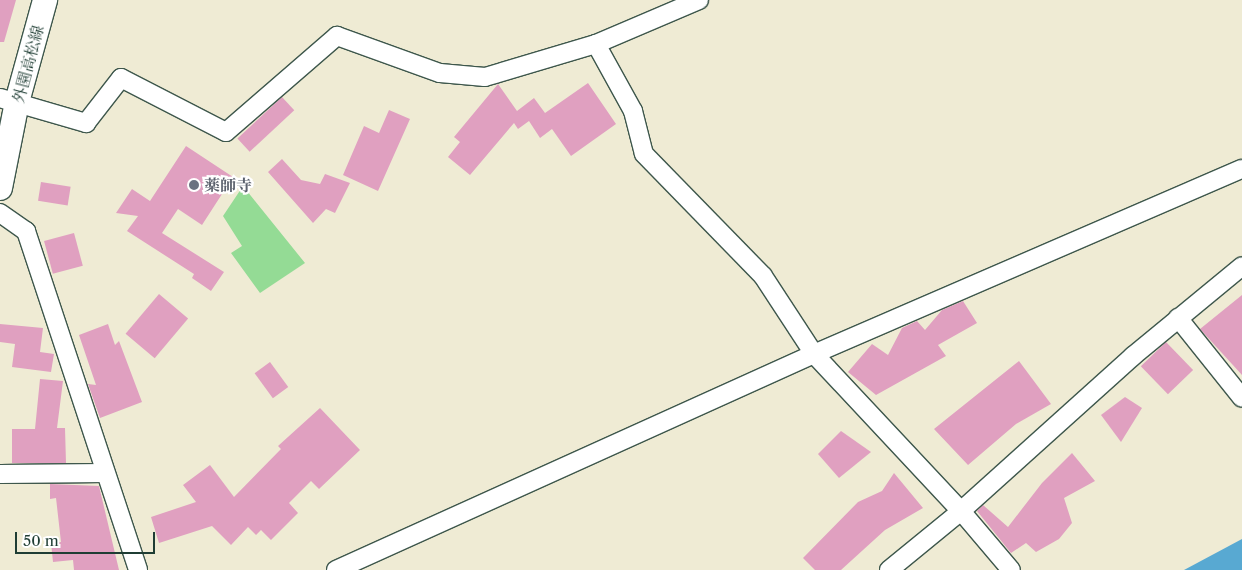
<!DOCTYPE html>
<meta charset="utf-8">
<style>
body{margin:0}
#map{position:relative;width:1242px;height:570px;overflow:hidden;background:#efebd4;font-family:"Libre Caslon Text","Noto Serif JP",serif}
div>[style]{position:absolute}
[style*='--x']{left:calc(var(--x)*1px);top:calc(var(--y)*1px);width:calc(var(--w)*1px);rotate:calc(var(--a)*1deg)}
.green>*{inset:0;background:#94db95}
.water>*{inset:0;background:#58a9d2}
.building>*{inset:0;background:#e0a0c0;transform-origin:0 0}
.roads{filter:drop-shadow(1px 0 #3e574c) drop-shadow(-1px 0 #3e574c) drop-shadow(0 1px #3e574c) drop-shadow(0 -1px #3e574c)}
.street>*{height:18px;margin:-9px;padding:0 9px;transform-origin:9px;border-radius:9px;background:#fff}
.secondary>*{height:24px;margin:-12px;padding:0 12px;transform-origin:12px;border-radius:12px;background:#fff}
.dots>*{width:14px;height:14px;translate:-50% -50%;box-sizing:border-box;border:2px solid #fff;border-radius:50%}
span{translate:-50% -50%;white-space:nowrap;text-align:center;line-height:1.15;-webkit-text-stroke:4.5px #fff;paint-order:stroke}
.street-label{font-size:16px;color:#1f3d34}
.worship-label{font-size:16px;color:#5b616d;font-weight:700}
.left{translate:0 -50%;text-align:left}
.scale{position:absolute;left:15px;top:532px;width:140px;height:22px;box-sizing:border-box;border:2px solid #1f3d34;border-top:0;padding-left:6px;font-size:15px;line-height:18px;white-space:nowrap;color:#1f3d34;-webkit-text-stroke:4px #fff;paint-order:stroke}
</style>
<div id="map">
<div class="green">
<div style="clip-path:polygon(243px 186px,305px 263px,260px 293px,231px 253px,242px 246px,223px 216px)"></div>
</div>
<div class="water">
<div style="clip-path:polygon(1242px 539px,1242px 570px,1184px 570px)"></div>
</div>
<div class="building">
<div style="clip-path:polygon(0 0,16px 0,4px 42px,0 42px)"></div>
<div style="clip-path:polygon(588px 83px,616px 124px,571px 156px,552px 129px,540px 138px,529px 121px,518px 129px,514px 123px,470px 175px,448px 157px,460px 142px,454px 137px,498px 84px,517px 111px,534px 98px,545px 113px)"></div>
<div style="left:282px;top:97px;width:18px;height:61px;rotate:47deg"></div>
<div style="clip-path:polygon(389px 110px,410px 119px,378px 191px,343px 175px,364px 126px,379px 133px)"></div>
<div style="clip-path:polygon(186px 146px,233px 177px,202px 225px,178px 209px,162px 233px,224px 272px,211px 291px,192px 278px,194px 274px,127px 231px,138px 216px,116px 213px,132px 189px,150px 201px)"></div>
<div style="clip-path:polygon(282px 159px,301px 180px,320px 184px,325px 174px,350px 183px,335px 213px,326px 209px,313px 223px,268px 172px)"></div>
<div style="left:41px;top:182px;width:30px;height:19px;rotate:9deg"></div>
<div style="left:74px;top:233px;width:34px;height:31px;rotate:75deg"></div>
<div style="left:159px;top:294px;width:38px;height:52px;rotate:40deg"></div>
<div style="clip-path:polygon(1242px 295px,1242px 375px,1200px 329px)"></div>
<div style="clip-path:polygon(963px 301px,977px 323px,938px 345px,946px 356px,876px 395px,848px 372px,872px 344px,888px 355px,902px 328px,917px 321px,925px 330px,942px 310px)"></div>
<div style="clip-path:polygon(0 324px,43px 328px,40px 352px,54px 354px,51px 372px,12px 367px,15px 344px,0 342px)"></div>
<div style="clip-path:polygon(108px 324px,115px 345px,119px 341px,142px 402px,100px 418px,88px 384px,96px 385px,79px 335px)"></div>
<div style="left:1166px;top:342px;width:39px;height:35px;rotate:46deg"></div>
<div style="clip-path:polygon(1019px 361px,1051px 404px,1016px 424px,968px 465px,934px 429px)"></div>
<div style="left:270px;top:362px;width:31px;height:19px;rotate:54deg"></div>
<div style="clip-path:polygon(40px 379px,63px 381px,57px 428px,65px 428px,66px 463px,12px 463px,12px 429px,35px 429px)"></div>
<div style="clip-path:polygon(1125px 397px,1142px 408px,1121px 442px,1101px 415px)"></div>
<div style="clip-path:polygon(320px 408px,360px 450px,319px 489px,311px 481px,289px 503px,298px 513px,271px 540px,261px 530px,256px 535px,248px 527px,231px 545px,212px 526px,159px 543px,151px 517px,196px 502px,183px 485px,210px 465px,234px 497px,281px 449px,278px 446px)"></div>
<div style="clip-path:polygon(841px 431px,871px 452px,839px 478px,818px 454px)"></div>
<div style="clip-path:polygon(1072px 453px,1095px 481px,1064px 498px,1072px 523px,1059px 539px,1036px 552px,1026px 543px,1011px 553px,977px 511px,983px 505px,1008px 527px,1042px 483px)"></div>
<div style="clip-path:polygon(894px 473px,923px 508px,885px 530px,841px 570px,815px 570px,803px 558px,858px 502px,882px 491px)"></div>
<div style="clip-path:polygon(50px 484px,99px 486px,119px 570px,74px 570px,73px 560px,53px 562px,51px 543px,61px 542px,56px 498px,50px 499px)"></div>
</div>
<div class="roads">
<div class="street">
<div style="--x:596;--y:44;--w:77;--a:61.1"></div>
<div style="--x:633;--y:111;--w:44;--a:75.7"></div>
<div style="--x:644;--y:154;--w:170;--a:45.7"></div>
<div style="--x:763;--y:276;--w:93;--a:56.8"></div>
<div style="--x:814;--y:354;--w:215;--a:46.9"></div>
<div style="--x:961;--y:511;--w:77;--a:49.7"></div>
<div style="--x:0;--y:98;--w:90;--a:16.2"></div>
<div style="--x:86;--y:123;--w:57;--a:-52.1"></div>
<div style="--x:121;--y:78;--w:118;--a:27.2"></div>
<div style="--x:226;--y:132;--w:147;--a:-40.9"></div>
<div style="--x:337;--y:36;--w:109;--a:19.8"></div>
<div style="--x:440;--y:73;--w:45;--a:5.1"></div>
<div style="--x:485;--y:77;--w:116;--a:-16.6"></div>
<div style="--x:596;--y:44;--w:112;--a:-23.1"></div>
<div style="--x:0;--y:213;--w:32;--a:35"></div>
<div style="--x:26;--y:231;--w:357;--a:71.7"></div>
<div style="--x:1178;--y:318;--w:102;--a:51.3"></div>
<div style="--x:0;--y:474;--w:105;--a:-0.5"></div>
<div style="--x:336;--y:570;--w:525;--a:-24.32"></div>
<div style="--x:814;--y:354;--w:466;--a:-23.4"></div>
<div style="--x:889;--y:570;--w:93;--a:-39.3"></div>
<div style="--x:961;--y:511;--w:232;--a:-42"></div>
<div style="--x:1133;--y:356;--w:141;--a:-39.5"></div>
</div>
<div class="secondary">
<div style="--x:0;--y:188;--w:88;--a:-78.8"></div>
<div style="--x:17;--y:102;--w:106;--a:-74.6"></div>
</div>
</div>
<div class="dots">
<div style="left:194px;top:185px;background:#6b7280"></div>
</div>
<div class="street-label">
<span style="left:28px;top:64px;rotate:-75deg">外園高松線</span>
</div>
<div class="worship-label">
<span class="left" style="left:204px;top:185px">薬師寺</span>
</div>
<div class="scale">50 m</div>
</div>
